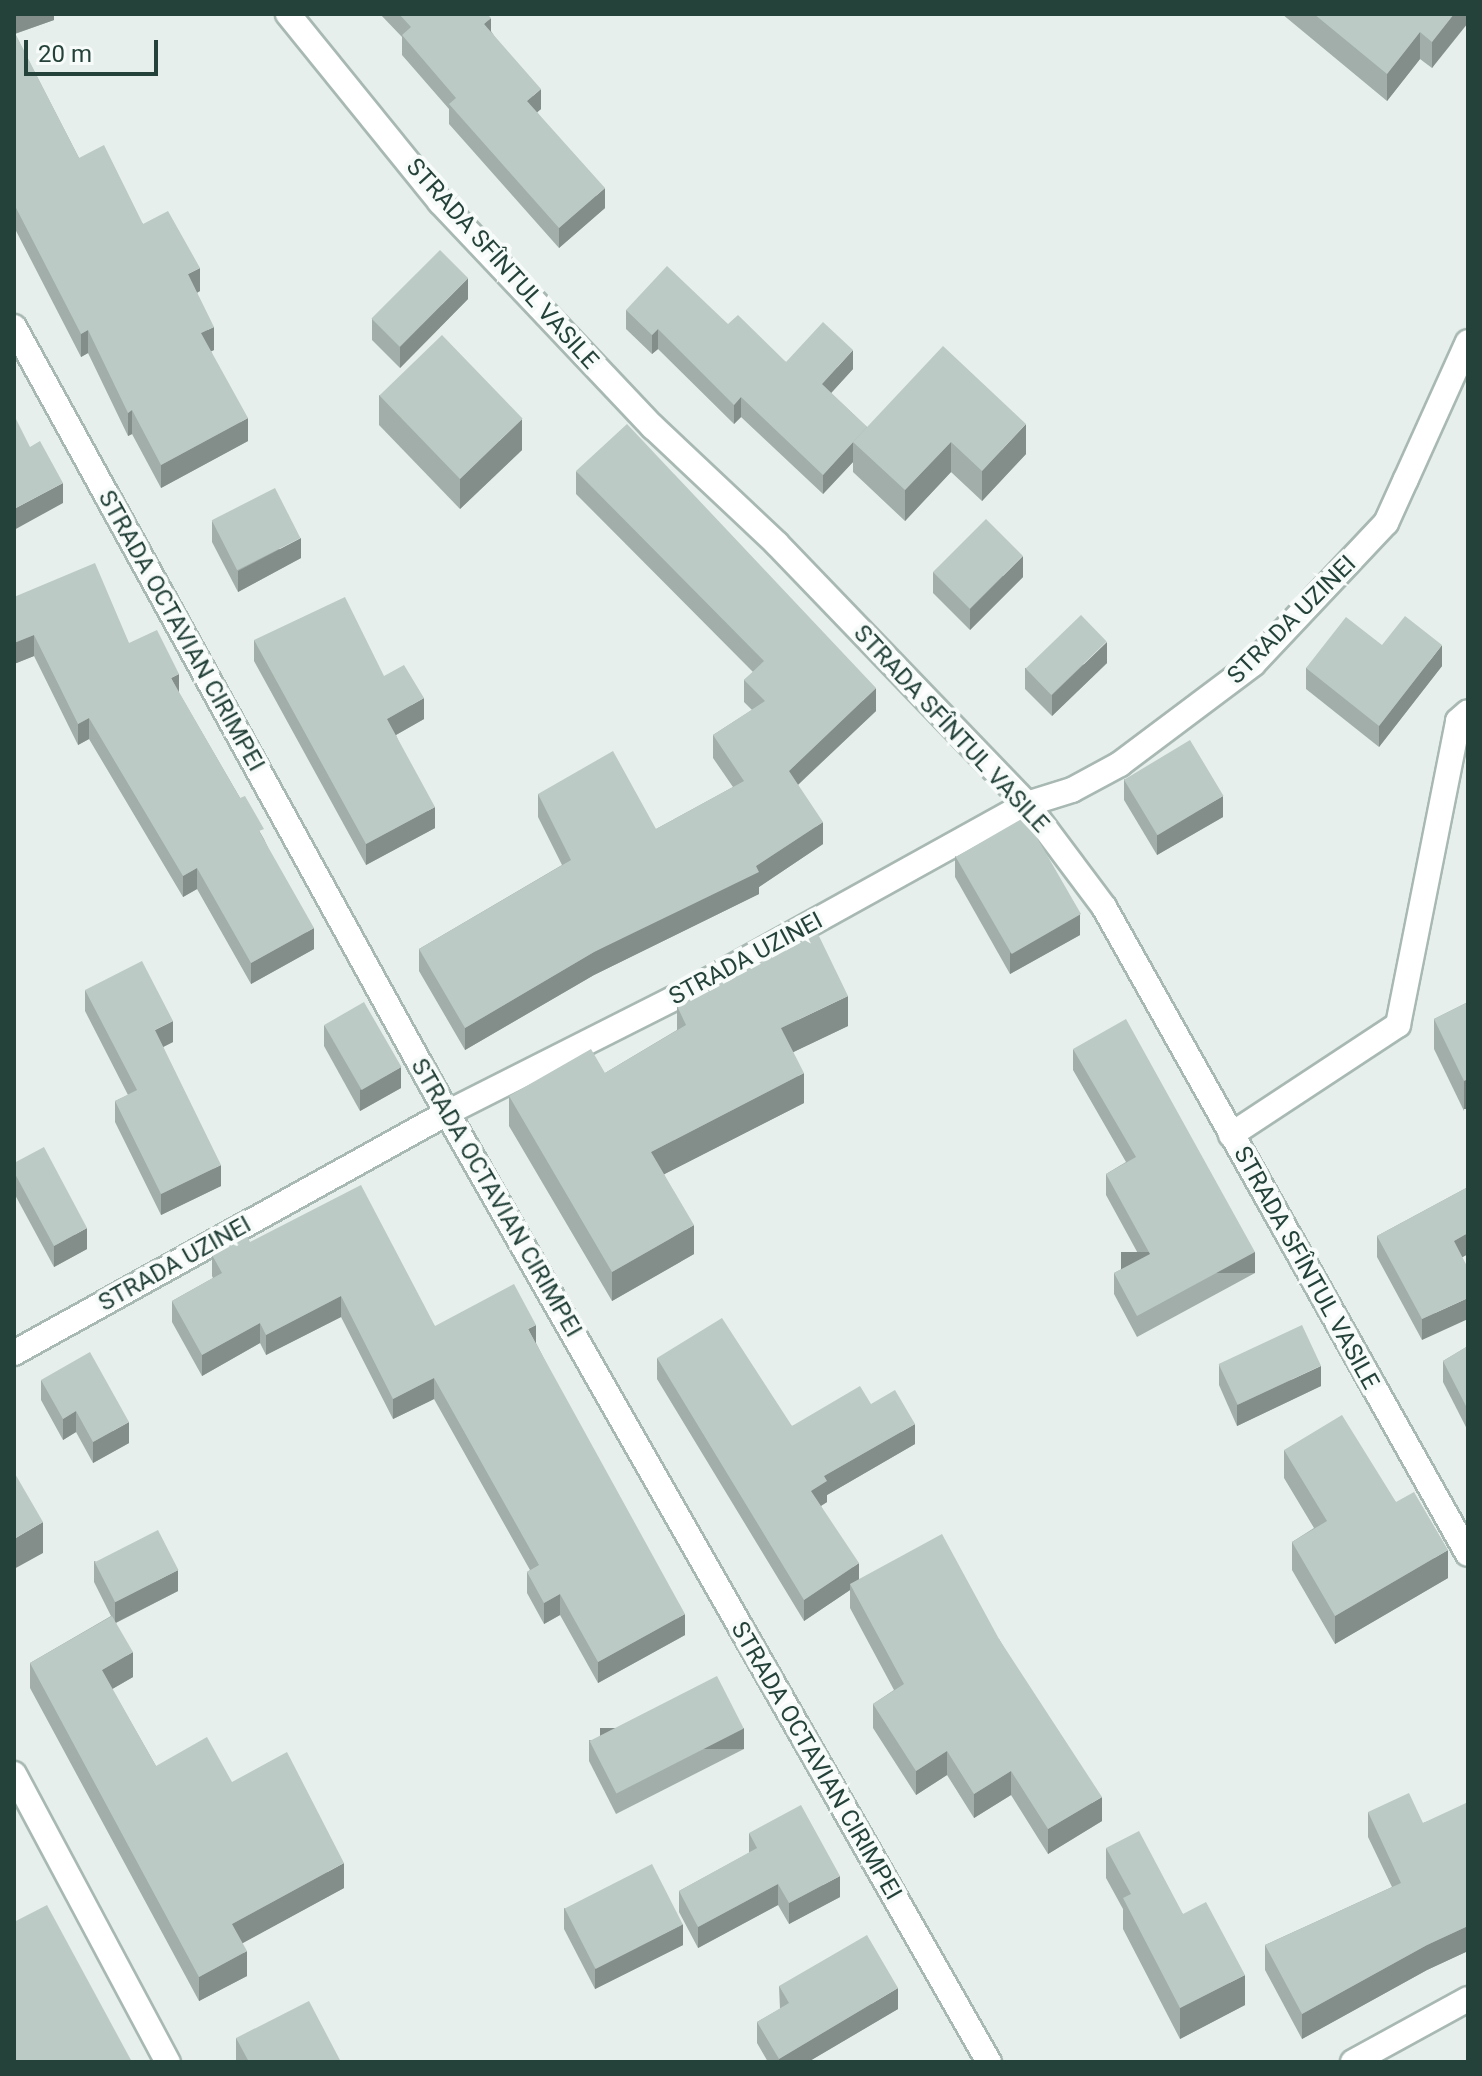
<!DOCTYPE html>
<meta charset="utf-8">
<style>
body{margin:0}
#map{position:relative;width:1482px;height:2076px;overflow:hidden;background:#e6efeb;font-family:Roboto,sans-serif}
div>[style]{position:absolute}
[style*='--x']{left:calc(var(--x)*1px);top:calc(var(--y)*1px);width:calc(var(--w)*1px);rotate:calc(var(--a)*1deg)}
.roads{filter:drop-shadow(2px 0 #a8b8b2) drop-shadow(-2px 0 #a8b8b2) drop-shadow(0 2px #a8b8b2) drop-shadow(0 -2px #a8b8b2)}
.lane>*{height:24px;margin:-12px;padding:0 12px;transform-origin:12px;border-radius:12px;background:#fff}
.street>*{height:24px;margin:-12px;padding:0 12px;transform-origin:12px;border-radius:12px;background:#fff}
.secondary>*{height:24px;margin:-12px;padding:0 12px;transform-origin:12px;border-radius:12px;background:#fff}
.wall>*{inset:0;background:#a1aea9}
.shaded-wall>*{inset:0;background:#838d89;transform-origin:0 0}
.building>*{inset:0;background:#bbcac4;transform-origin:0 0}
span{translate:-50% -50%;white-space:nowrap;text-align:center;line-height:1.15;-webkit-text-stroke:8px #f7fbf9;paint-order:stroke}
.street-label{font-size:24px;color:#24423a}
.frame{position:absolute;inset:0;border:16px solid #24423a;pointer-events:none}
.scale{position:absolute;left:24px;top:40px;width:134px;height:36px;box-sizing:border-box;border:4px solid #24423a;border-top:0;padding-left:10px;font-size:24px;line-height:28px;white-space:nowrap;color:#24423a;-webkit-text-stroke:6px #f7fbf9;paint-order:stroke}
</style>
<div id="map">
<div class="roads">
<div class="lane">
<div style="--x:1406;--y:479;--w:150;--a:-65.7"></div>
<div style="--x:1231;--y:1135;--w:200;--a:-33.4"></div>
<div style="--x:1398;--y:1025;--w:310;--a:-78.8"></div>
<div style="--x:1458;--y:721;--w:13;--a:-42"></div>
</div>
<div class="street">
<div style="--x:14;--y:327;--w:897;--a:61.15"></div>
<div style="--x:447;--y:1113;--w:1093;--a:60.27"></div>
<div style="--x:14;--y:1353;--w:495;--a:-29"></div>
<div style="--x:447;--y:1113;--w:286;--a:-26.8"></div>
<div style="--x:702;--y:984;--w:372;--a:-29"></div>
<div style="--x:1027;--y:804;--w:47;--a:-17.3"></div>
<div style="--x:1072;--y:790;--w:55;--a:-28.4"></div>
<div style="--x:1120;--y:764;--w:166;--a:-36.9"></div>
<div style="--x:1253;--y:664;--w:194;--a:-46.7"></div>
<div style="--x:1386;--y:523;--w:48;--a:-65.6"></div>
<div style="--x:14;--y:1774;--w:327;--a:61.9"></div>
</div>
<div class="secondary">
<div style="--x:288;--y:14;--w:242;--a:51"></div>
<div style="--x:440;--y:202;--w:310;--a:46.6"></div>
<div style="--x:653;--y:427;--w:170;--a:43.3"></div>
<div style="--x:777;--y:544;--w:361;--a:46.1"></div>
<div style="--x:1027;--y:804;--w:129;--a:53.2"></div>
<div style="--x:1104;--y:907;--w:742;--a:60.64"></div>
<div style="--x:1353;--y:2062;--w:131;--a:-28.7"></div>
</div>
</div>
<div class="wall">
<div style="clip-path:polygon(14px 14px,54px 14px,54px 20px,15px 34px,79px 158px,143px 224px,200px 291px,197px 293px,214px 350px,211px 351px,248px 441px,161px 488px,132px 434px,128px 436px,88px 353px,81px 357px,14px 227px)"></div>
<div style="clip-path:polygon(380px 14px,487px 14px,491px 31px,541px 109px,537px 112px,605px 208px,559px 248px,449px 124px,449px 109px,402px 55px,402px 37px)"></div>
<div style="clip-path:polygon(1282px 14px,1468px 14px,1432px 68px,1420px 59px,1387px 101px)"></div>
<div style="clip-path:polygon(468px 299px,400px 368px,372px 340px,372px 319px)"></div>
<div style="clip-path:polygon(626px 310px,728px 324px,786px 362px,853px 369px,831px 393px,867px 427px,1026px 454px,982px 501px,951px 472px,905px 521px,853px 472px,853px 462px,823px 494px,741px 417px,734px 424px,658px 349px,652px 354px,626px 329px)"></div>
<div style="clip-path:polygon(379px 395px,522px 450px,460px 509px,379px 425px)"></div>
<div style="clip-path:polygon(576px 471px,876px 711px,798px 785px,823px 844px,759px 887px,759px 894px,594px 975px,465px 1050px,419px 971px,419px 949px,562px 865px,538px 817px,538px 794px,656px 829px,733px 787px,713px 758px,713px 735px,752px 710px,744px 702px,744px 680px,753px 672px,576px 494px)"></div>
<div style="clip-path:polygon(212px 521px,301px 558px,238px 592px,212px 542px)"></div>
<div style="clip-path:polygon(933px 572px,1023px 577px,970px 630px,933px 593px)"></div>
<div style="clip-path:polygon(14px 597px,129px 643px,179px 693px,264px 839px,314px 949px,251px 984px,197px 889px,183px 897px,89px 739px,78px 745px,34px 656px,14px 664px)"></div>
<div style="clip-path:polygon(254px 640px,384px 676px,424px 719px,396px 735px,435px 828px,366px 865px,254px 661px)"></div>
<div style="clip-path:polygon(1382px 645px,1442px 666px,1379px 747px,1306px 689px,1306px 668px)"></div>
<div style="clip-path:polygon(1107px 663px,1052px 716px,1025px 689px,1025px 668px)"></div>
<div style="clip-path:polygon(1124px 779px,1223px 817px,1157px 855px,1124px 800px)"></div>
<div style="clip-path:polygon(955px 856px,1080px 935px,1010px 974px,955px 877px)"></div>
<div style="clip-path:polygon(85px 990px,173px 1042px,163px 1047px,221px 1186px,161px 1215px,115px 1122px,115px 1101px,128px 1095px,85px 1011px)"></div>
<div style="clip-path:polygon(1468px 1002px,1464px 1111px,1434px 1049px,1434px 1019px)"></div>
<div style="clip-path:polygon(677px 1006px,848px 1026px,793px 1052px,804px 1103px,664px 1174px,694px 1254px,612px 1301px,509px 1126px,509px 1096px,605px 1073px,677px 1030px)"></div>
<div style="clip-path:polygon(324px 1025px,401px 1088px,360px 1111px,324px 1046px)"></div>
<div style="clip-path:polygon(1073px 1049px,1255px 1273px,1137px 1337px,1114px 1294px,1114px 1273px,1141px 1259px,1106px 1195px,1106px 1174px,1126px 1162px,1073px 1070px)"></div>
<div style="clip-path:polygon(14px 1163px,87px 1249px,54px 1267px,14px 1193px)"></div>
<div style="clip-path:polygon(1468px 1187px,1468px 1254px,1462px 1257px,1422px 1340px,1377px 1257px,1377px 1236px)"></div>
<div style="clip-path:polygon(250px 1242px,435px 1326px,536px 1343px,685px 1635px,598px 1683px,560px 1615px,544px 1624px,527px 1593px,527px 1572px,530px 1570px,434px 1399px,393px 1419px,341px 1317px,266px 1355px,260px 1343px,202px 1376px,172px 1322px,172px 1301px,213px 1278px,212px 1276px,212px 1255px)"></div>
<div style="clip-path:polygon(1468px 1346px,1468px 1431px,1443px 1382px,1443px 1361px)"></div>
<div style="clip-path:polygon(657px 1358px,792px 1426px,871px 1404px,915px 1444px,827px 1495px,827px 1502px,821px 1506px,859px 1579px,999px 1639px,1102px 1821px,1048px 1854px,1011px 1795px,974px 1818px,947px 1775px,916px 1795px,873px 1728px,873px 1704px,894px 1690px,850px 1608px,850px 1590px,804px 1621px,657px 1379px)"></div>
<div style="clip-path:polygon(1219px 1364px,1321px 1386px,1237px 1426px,1219px 1385px)"></div>
<div style="clip-path:polygon(41px 1380px,129px 1443px,93px 1463px,76px 1432px,63px 1440px,41px 1400px)"></div>
<div style="clip-path:polygon(1284px 1450px,1396px 1502px,1448px 1578px,1335px 1644px,1292px 1570px,1292px 1542px,1314px 1528px,1284px 1478px)"></div>
<div style="clip-path:polygon(94px 1561px,178px 1591px,116px 1623px,133px 1677px,112px 1689px,156px 1766px,232px 1782px,344px 1888px,242px 1943px,247px 1976px,199px 2001px,30px 1688px,30px 1663px,111px 1616px,94px 1582px)"></div>
<div style="clip-path:polygon(589px 1740px,744px 1749px,616px 1814px,589px 1761px)"></div>
<div style="clip-path:polygon(1468px 1807px,1468px 1951px,1427px 1970px,1302px 2039px,1265px 1970px,1265px 1945px,1392px 1887px,1368px 1837px,1368px 1812px,1423px 1823px)"></div>
<div style="clip-path:polygon(749px 1833px,840px 1897px,789px 1924px,778px 1905px,698px 1948px,679px 1912px,679px 1891px,749px 1853px)"></div>
<div style="clip-path:polygon(1106px 1848px,1183px 1914px,1245px 2005px,1180px 2039px,1123px 1929px,1123px 1909px,1106px 1878px)"></div>
<div style="clip-path:polygon(564px 1908px,683px 1945px,595px 1989px,564px 1929px)"></div>
<div style="clip-path:polygon(779px 1986px,898px 2009px,808px 2062px,768px 2062px,757px 2043px,757px 2022px,780px 2009px)"></div>
<div style="clip-path:polygon(236px 2038px,341px 2062px,236px 2062px)"></div>
</div>
<div class="shaded-wall">
<div style="clip-path:polygon(14px 14px,54px 14px,54px 20px,14px 34px)"></div>
<div style="clip-path:polygon(1454px 14px,1468px 14px,1468px 23px,1432px 68px,1432px 42px)"></div>
<div style="clip-path:polygon(491px 18px,491px 38px,484px 24px)"></div>
<div style="clip-path:polygon(1420px 32px,1420px 59px,1387px 101px,1387px 74px)"></div>
<div style="clip-path:polygon(541px 89px,541px 109px,527px 121px,527px 101px)"></div>
<div style="clip-path:polygon(605px 188px,605px 208px,559px 248px,559px 228px)"></div>
<div style="clip-path:polygon(200px 268px,200px 291px,188px 297px,188px 274px)"></div>
<div style="clip-path:polygon(468px 278px,468px 299px,400px 368px,400px 347px)"></div>
<div style="clip-path:polygon(214px 327px,214px 350px,201px 356px,201px 333px)"></div>
<div style="clip-path:polygon(658px 329px,658px 349px,652px 354px,652px 335px)"></div>
<div style="clip-path:polygon(88px 330px,88px 353px,81px 357px,81px 334px)"></div>
<div style="clip-path:polygon(853px 350px,853px 369px,822px 403px,822px 384px)"></div>
<div style="clip-path:polygon(741px 397px,741px 417px,734px 424px,734px 405px)"></div>
<div style="clip-path:polygon(132px 410px,132px 434px,128px 436px,128px 413px)"></div>
<div style="clip-path:polygon(248px 418px,248px 441px,161px 488px,161px 465px)"></div>
<div style="clip-path:polygon(522px 419px,522px 450px,460px 509px,460px 479px)"></div>
<div style="clip-path:polygon(1026px 424px,1026px 454px,982px 501px,982px 471px)"></div>
<div style="clip-path:polygon(853px 442px,853px 462px,823px 494px,823px 475px)"></div>
<div style="clip-path:polygon(951px 442px,951px 472px,905px 521px,905px 490px)"></div>
<div style="clip-path:polygon(63px 483px,63px 503px,14px 530px,14px 509px)"></div>
<div style="clip-path:polygon(301px 538px,301px 558px,238px 592px,238px 571px)"></div>
<div style="clip-path:polygon(1023px 556px,1023px 577px,970px 630px,970px 609px)"></div>
<div style="clip-path:polygon(34px 635px,34px 656px,14px 664px,14px 643px)"></div>
<div style="clip-path:polygon(1107px 642px,1107px 663px,1052px 716px,1052px 695px)"></div>
<div style="clip-path:polygon(1442px 645px,1442px 666px,1379px 747px,1379px 726px)"></div>
<div style="clip-path:polygon(179px 674px,179px 695px,171px 678px)"></div>
<div style="clip-path:polygon(876px 688px,876px 711px,789px 793px,789px 771px)"></div>
<div style="clip-path:polygon(424px 698px,424px 719px,387px 740px,387px 719px)"></div>
<div style="clip-path:polygon(89px 718px,89px 739px,78px 745px,78px 724px)"></div>
<div style="clip-path:polygon(1223px 796px,1223px 817px,1157px 855px,1157px 834px)"></div>
<div style="clip-path:polygon(435px 807px,435px 828px,366px 865px,366px 844px)"></div>
<div style="clip-path:polygon(823px 822px,823px 844px,759px 887px,759px 894px,594px 975px,465px 1050px,465px 1028px,594px 952px,756px 866px)"></div>
<div style="clip-path:polygon(197px 868px,197px 889px,183px 897px,183px 876px)"></div>
<div style="clip-path:polygon(1080px 914px,1080px 935px,1010px 974px,1010px 953px)"></div>
<div style="clip-path:polygon(314px 928px,314px 949px,251px 984px,251px 963px)"></div>
<div style="clip-path:polygon(848px 996px,848px 1026px,781px 1058px,781px 1028px)"></div>
<div style="clip-path:polygon(173px 1021px,173px 1042px,155px 1051px,155px 1030px)"></div>
<div style="clip-path:polygon(401px 1067px,401px 1088px,360px 1111px,360px 1090px)"></div>
<div style="clip-path:polygon(804px 1073px,804px 1103px,651px 1181px,651px 1152px)"></div>
<div style="left:1468px;top:1079px;width:30px;height:4px;rotate:90deg"></div>
<div style="clip-path:polygon(221px 1165px,221px 1186px,161px 1215px,161px 1194px)"></div>
<div style="clip-path:polygon(694px 1225px,694px 1254px,612px 1301px,612px 1272px)"></div>
<div style="clip-path:polygon(87px 1228px,87px 1249px,54px 1267px,54px 1246px)"></div>
<div style="clip-path:polygon(1468px 1233px,1468px 1254px,1454px 1262px,1454px 1241px)"></div>
<div style="left:1255px;top:1252px;width:21px;height:134px;rotate:90deg"></div>
<div style="clip-path:polygon(341px 1296px,341px 1317px,266px 1355px,266px 1335px)"></div>
<div style="clip-path:polygon(1468px 1298px,1468px 1319px,1422px 1340px,1422px 1319px)"></div>
<div style="clip-path:polygon(260px 1323px,260px 1343px,202px 1376px,202px 1355px)"></div>
<div style="clip-path:polygon(536px 1325px,536px 1345px,528px 1329px)"></div>
<div style="clip-path:polygon(1321px 1366px,1321px 1386px,1237px 1426px,1237px 1405px)"></div>
<div style="clip-path:polygon(434px 1378px,434px 1399px,393px 1419px,393px 1399px)"></div>
<div style="clip-path:polygon(76px 1411px,76px 1432px,63px 1440px,63px 1419px)"></div>
<div style="clip-path:polygon(129px 1422px,129px 1443px,93px 1463px,93px 1442px)"></div>
<div style="clip-path:polygon(915px 1424px,915px 1444px,827px 1495px,827px 1502px,811px 1512px,811px 1491px,824px 1476px)"></div>
<div style="clip-path:polygon(43px 1522px,43px 1553px,14px 1569px,14px 1539px)"></div>
<div style="clip-path:polygon(1448px 1550px,1448px 1578px,1335px 1644px,1335px 1616px)"></div>
<div style="clip-path:polygon(859px 1563px,859px 1584px,850px 1584px,850px 1590px,804px 1621px,804px 1600px)"></div>
<div style="clip-path:polygon(178px 1570px,178px 1591px,115px 1623px,115px 1602px)"></div>
<div style="clip-path:polygon(560px 1594px,560px 1615px,544px 1624px,544px 1603px)"></div>
<div style="clip-path:polygon(685px 1614px,685px 1635px,598px 1683px,598px 1662px)"></div>
<div style="clip-path:polygon(133px 1652px,133px 1677px,102px 1695px,102px 1670px)"></div>
<div style="left:744px;top:1728px;width:21px;height:144px;rotate:90deg"></div>
<div style="clip-path:polygon(947px 1751px,947px 1775px,916px 1795px,916px 1771px)"></div>
<div style="clip-path:polygon(1011px 1771px,1011px 1795px,974px 1818px,974px 1794px)"></div>
<div style="clip-path:polygon(1102px 1797px,1102px 1821px,1048px 1854px,1048px 1829px)"></div>
<div style="clip-path:polygon(344px 1863px,344px 1888px,232px 1949px,232px 1924px)"></div>
<div style="clip-path:polygon(840px 1876px,840px 1897px,789px 1924px,789px 1903px)"></div>
<div style="clip-path:polygon(778px 1884px,778px 1905px,698px 1948px,698px 1927px)"></div>
<div style="clip-path:polygon(683px 1924px,683px 1945px,595px 1989px,595px 1968px)"></div>
<div style="clip-path:polygon(1468px 1926px,1468px 1951px,1427px 1970px,1302px 2039px,1302px 2014px,1427px 1945px)"></div>
<div style="clip-path:polygon(247px 1951px,247px 1976px,199px 2001px,199px 1977px)"></div>
<div style="clip-path:polygon(1245px 1975px,1245px 2005px,1180px 2039px,1180px 2008px)"></div>
<div style="clip-path:polygon(898px 1988px,898px 2009px,808px 2062px,779px 2062px,779px 2059px)"></div>
</div>
<div class="building">
<div style="clip-path:polygon(399px 14px,487px 14px,491px 18px,484px 24px,541px 89px,527px 101px,605px 188px,559px 228px,449px 104px,456px 98px,402px 35px,411px 27px)"></div>
<div style="clip-path:polygon(1314px 14px,1454px 14px,1432px 42px,1420px 32px,1387px 74px)"></div>
<div style="clip-path:polygon(14px 31px,79px 158px,104px 145px,143px 224px,168px 211px,200px 268px,188px 274px,214px 327px,201px 333px,248px 418px,161px 465px,132px 410px,128px 413px,88px 330px,81px 334px,14px 204px)"></div>
<div style="left:440px;top:250px;width:40px;height:97px;rotate:45deg"></div>
<div style="clip-path:polygon(667px 266px,728px 324px,738px 315px,786px 362px,823px 322px,853px 350px,822px 384px,867px 427px,823px 475px,741px 397px,734px 405px,658px 329px,652px 335px,626px 310px)"></div>
<div style="left:442px;top:335px;width:116px;height:87px;rotate:46deg"></div>
<div style="clip-path:polygon(943px 346px,1026px 424px,982px 471px,951px 442px,905px 490px,853px 442px)"></div>
<div style="clip-path:polygon(14px 415px,30px 447px,40px 441px,63px 483px,14px 509px)"></div>
<div style="clip-path:polygon(627px 424px,876px 688px,789px 771px,823px 822px,756px 866px,759px 872px,594px 952px,465px 1028px,419px 949px,571px 860px,538px 794px,613px 751px,656px 829px,744px 781px,713px 735px,765px 701px,744px 680px,764px 661px,576px 471px)"></div>
<div style="left:275px;top:488px;width:56px;height:71px;rotate:63deg"></div>
<div style="left:986px;top:519px;width:52px;height:75px;rotate:45deg"></div>
<div style="clip-path:polygon(95px 563px,129px 643px,157px 630px,179px 674px,171px 678px,240px 798px,245px 796px,264px 829px,259px 831px,314px 928px,251px 963px,197px 868px,183px 876px,89px 718px,78px 724px,34px 635px,14px 643px,14px 597px)"></div>
<div style="clip-path:polygon(345px 597px,384px 676px,404px 665px,424px 698px,387px 719px,435px 807px,366px 844px,254px 640px)"></div>
<div style="left:1081px;top:615px;width:37px;height:77px;rotate:46deg"></div>
<div style="clip-path:polygon(1405px 616px,1442px 645px,1379px 726px,1306px 668px,1346px 617px,1382px 645px)"></div>
<div style="left:1190px;top:740px;width:65px;height:77px;rotate:59deg"></div>
<div style="left:1025px;top:817px;width:112px;height:80px;rotate:60deg"></div>
<div style="clip-path:polygon(817px 932px,848px 996px,781px 1028px,804px 1073px,651px 1152px,694px 1225px,612px 1272px,509px 1096px,591px 1049px,605px 1073px,686px 1025px,677px 1006px)"></div>
<div style="clip-path:polygon(142px 961px,173px 1021px,155px 1030px,221px 1165px,161px 1194px,115px 1101px,137px 1090px,85px 990px)"></div>
<div style="left:364px;top:1002px;width:75px;height:46px;rotate:60deg"></div>
<div style="clip-path:polygon(1468px 1002px,1468px 1079px,1464px 1081px,1434px 1019px)"></div>
<div style="clip-path:polygon(1126px 1019px,1255px 1252px,1137px 1316px,1114px 1273px,1150px 1254px,1106px 1174px,1136px 1157px,1073px 1049px)"></div>
<div style="clip-path:polygon(44px 1147px,87px 1228px,54px 1246px,14px 1172px,14px 1163px)"></div>
<div style="clip-path:polygon(361px 1185px,435px 1326px,514px 1284px,536px 1325px,528px 1329px,685px 1614px,598px 1662px,560px 1594px,544px 1603px,527px 1572px,539px 1565px,434px 1378px,393px 1399px,341px 1296px,266px 1335px,260px 1323px,202px 1355px,172px 1301px,222px 1273px,212px 1255px,247px 1236px,250px 1242px)"></div>
<div style="clip-path:polygon(1468px 1187px,1468px 1233px,1454px 1241px,1468px 1268px,1468px 1298px,1422px 1319px,1377px 1236px)"></div>
<div style="clip-path:polygon(722px 1318px,792px 1426px,860px 1386px,871px 1404px,895px 1390px,915px 1424px,824px 1476px,827px 1481px,811px 1491px,859px 1563px,804px 1600px,657px 1358px)"></div>
<div style="left:1302px;top:1325px;width:45px;height:92px;rotate:65deg"></div>
<div style="clip-path:polygon(1468px 1346px,1468px 1410px,1443px 1361px)"></div>
<div style="clip-path:polygon(90px 1352px,129px 1422px,93px 1442px,76px 1411px,63px 1419px,41px 1380px)"></div>
<div style="clip-path:polygon(1342px 1415px,1396px 1502px,1414px 1492px,1448px 1550px,1335px 1616px,1292px 1542px,1327px 1521px,1284px 1450px)"></div>
<div style="clip-path:polygon(14px 1472px,43px 1522px,14px 1539px)"></div>
<div style="left:158px;top:1530px;width:45px;height:71px;rotate:63deg"></div>
<div style="clip-path:polygon(942px 1534px,999px 1639px,1102px 1797px,1048px 1829px,1011px 1771px,974px 1794px,947px 1751px,916px 1771px,873px 1704px,904px 1684px,850px 1584px)"></div>
<div style="clip-path:polygon(112px 1616px,133px 1652px,102px 1670px,156px 1766px,207px 1737px,232px 1782px,287px 1752px,344px 1863px,232px 1924px,247px 1951px,199px 1977px,30px 1663px)"></div>
<div style="left:717px;top:1676px;width:59px;height:143px;rotate:63deg"></div>
<div style="clip-path:polygon(1409px 1793px,1423px 1823px,1466px 1803px,1468px 1807px,1468px 1926px,1427px 1945px,1302px 2014px,1265px 1945px,1401px 1883px,1368px 1812px)"></div>
<div style="clip-path:polygon(801px 1805px,840px 1876px,789px 1903px,778px 1884px,698px 1927px,679px 1891px,757px 1848px,749px 1833px)"></div>
<div style="clip-path:polygon(1139px 1831px,1183px 1914px,1206px 1902px,1245px 1975px,1180px 2008px,1123px 1898px,1131px 1894px,1106px 1848px)"></div>
<div style="left:652px;top:1864px;width:68px;height:98px;rotate:63deg"></div>
<div style="clip-path:polygon(47px 1905px,132px 2062px,17px 2062px,14px 2057px,14px 1922px)"></div>
<div style="clip-path:polygon(867px 1935px,898px 1988px,779px 2059px,757px 2022px,789px 2003px,779px 1986px)"></div>
<div style="clip-path:polygon(309px 2001px,341px 2062px,249px 2062px,236px 2038px)"></div>
</div>
<div class="street-label">
<span style="left:502px;top:264px;rotate:48deg">STRADA SFÎNTUL VASILE</span>
<span style="left:1292px;top:620px;rotate:-45deg">STRADA UZINEI</span>
<span style="left:181px;top:631px;rotate:61deg">STRADA OCTAVIAN CIRIMPEI</span>
<span style="left:951px;top:729px;rotate:47deg">STRADA SFÎNTUL VASILE</span>
<span style="left:746px;top:959px;rotate:-28deg">STRADA UZINEI</span>
<span style="left:496px;top:1198px;rotate:60deg">STRADA OCTAVIAN CIRIMPEI</span>
<span style="left:175px;top:1264px;rotate:-29deg">STRADA UZINEI</span>
<span style="left:1306px;top:1268px;rotate:61deg">STRADA SFÎNTUL VASILE</span>
<span style="left:816px;top:1761px;rotate:60deg">STRADA OCTAVIAN CIRIMPEI</span>
</div>
<div class="frame"></div>
<div class="scale">20 m</div>
</div>
